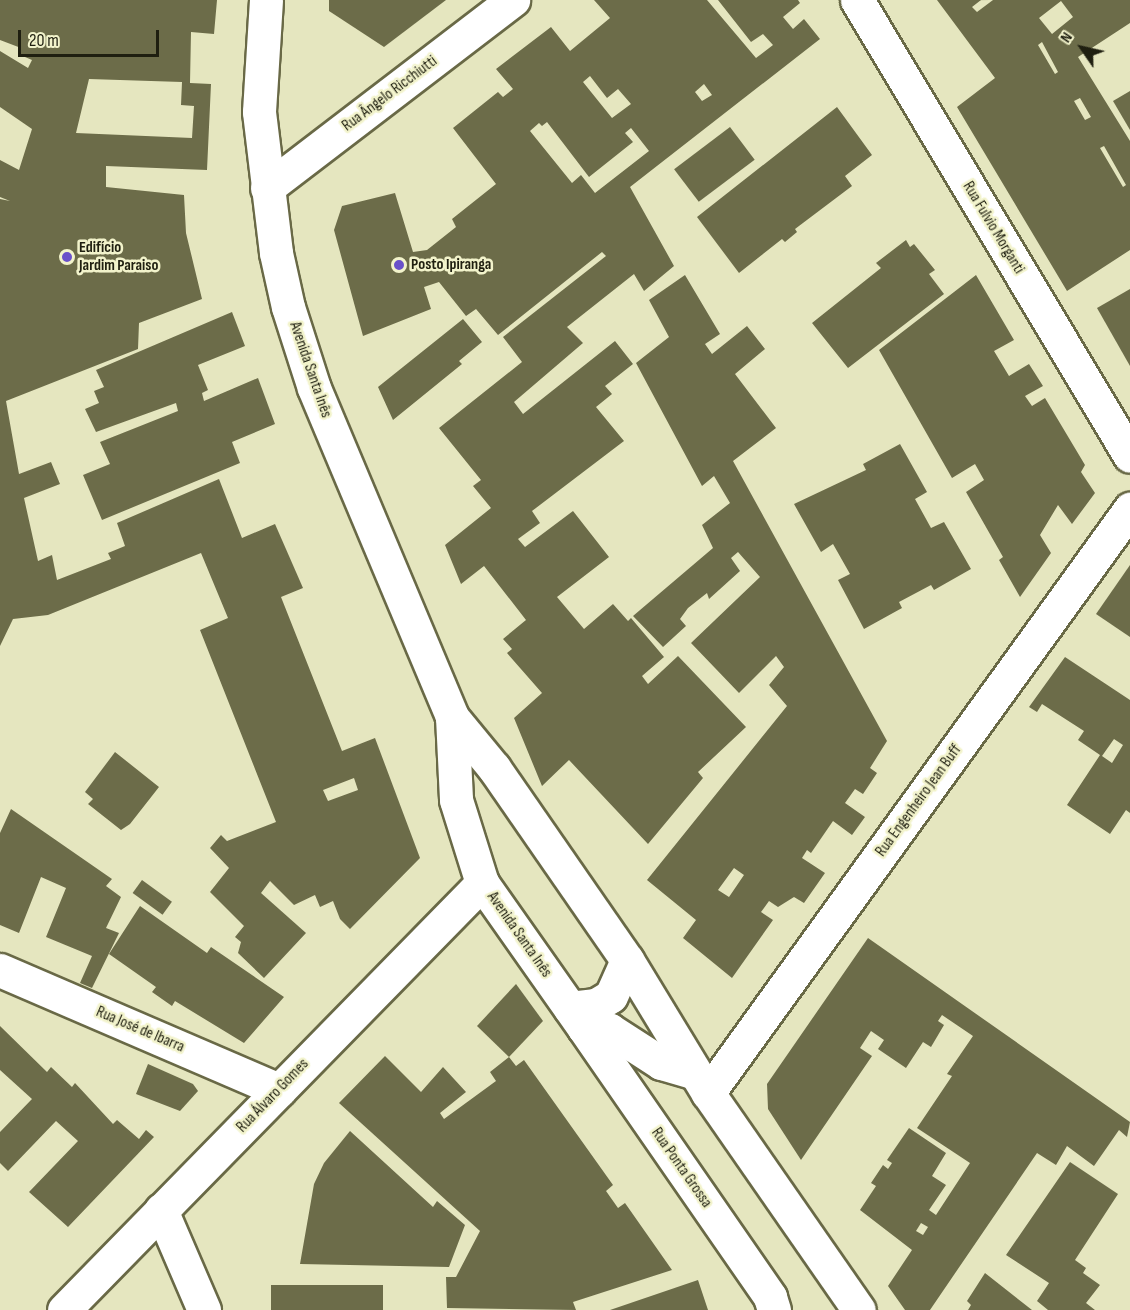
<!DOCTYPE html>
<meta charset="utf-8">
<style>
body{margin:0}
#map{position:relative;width:1130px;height:1310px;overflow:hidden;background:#e5e6bf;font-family:"Sofia Sans Condensed",sans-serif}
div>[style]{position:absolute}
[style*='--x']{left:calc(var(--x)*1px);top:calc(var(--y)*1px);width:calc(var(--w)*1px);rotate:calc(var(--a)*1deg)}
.building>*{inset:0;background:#6c6c49;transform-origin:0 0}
.roads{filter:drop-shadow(2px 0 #696946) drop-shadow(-2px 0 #696946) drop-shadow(0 2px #696946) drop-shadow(0 -2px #696946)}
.minor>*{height:33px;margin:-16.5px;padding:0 16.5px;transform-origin:16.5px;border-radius:16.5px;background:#fff}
.major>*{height:33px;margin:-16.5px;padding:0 16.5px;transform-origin:16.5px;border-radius:16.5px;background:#fff}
.dots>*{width:16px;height:16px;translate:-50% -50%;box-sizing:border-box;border:3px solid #f2f3cb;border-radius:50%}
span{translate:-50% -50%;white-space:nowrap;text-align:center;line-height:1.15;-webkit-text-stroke:5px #f2f3cb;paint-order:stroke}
.street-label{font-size:16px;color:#1f1f10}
.poi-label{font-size:16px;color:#1f1f10;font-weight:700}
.left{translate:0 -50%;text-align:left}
.north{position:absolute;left:1052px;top:18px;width:60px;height:60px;-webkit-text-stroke:4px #f2f3cb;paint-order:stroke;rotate:304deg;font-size:16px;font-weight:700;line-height:24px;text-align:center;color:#1f1f10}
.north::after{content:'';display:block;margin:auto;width:21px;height:27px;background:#1f1f10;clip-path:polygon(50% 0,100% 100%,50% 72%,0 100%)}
.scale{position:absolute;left:18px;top:30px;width:141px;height:27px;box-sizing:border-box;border:3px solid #1f1f10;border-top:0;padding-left:8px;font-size:18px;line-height:21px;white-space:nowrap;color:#1f1f10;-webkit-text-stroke:4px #f2f3cb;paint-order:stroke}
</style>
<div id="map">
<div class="building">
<div style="clip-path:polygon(evenodd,0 0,217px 0,214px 34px,191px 32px,190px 83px,211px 84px,207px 170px,106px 166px,106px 187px,184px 195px,186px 233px,202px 299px,139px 323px,138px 349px,6px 401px,19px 474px,51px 462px,60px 484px,24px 498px,38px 561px,52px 555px,57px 580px,111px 559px,108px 553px,125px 546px,117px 523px,219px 479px,242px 538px,275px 524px,303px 588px,281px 597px,342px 751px,375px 738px,420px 858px,350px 929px,340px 919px,333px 901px,320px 907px,315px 895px,294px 905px,270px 881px,261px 893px,306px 933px,264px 978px,238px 953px,241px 942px,235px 937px,244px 926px,210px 892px,229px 868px,210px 848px,221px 835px,227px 841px,276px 822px,200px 630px,228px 618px,201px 553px,48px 615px,13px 619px,0 646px,0 199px,10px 201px,0 197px,0 160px,19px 170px,32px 129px,0 107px,0 51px,28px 68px,32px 60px,18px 54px,21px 48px,0 40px,0 0,89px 79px,182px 82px,181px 105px,194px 106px,192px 138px,76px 133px,89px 79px,0 0,354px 778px,358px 790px,328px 801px,323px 790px,354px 778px)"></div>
<div style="clip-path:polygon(329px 0,446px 0,384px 47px,329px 11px)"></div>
<div style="clip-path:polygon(evenodd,594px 0,707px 0,756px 58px,773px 45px,763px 34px,751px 42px,718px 0,798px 0,800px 3px,783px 17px,793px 29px,804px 19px,820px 39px,630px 187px,674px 266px,644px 291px,634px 274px,567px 327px,583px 343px,514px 402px,523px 414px,615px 341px,633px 364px,605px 386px,612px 394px,596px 407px,624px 441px,532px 511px,540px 523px,518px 539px,525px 547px,573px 511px,609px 557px,557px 597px,584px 629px,613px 604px,628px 621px,631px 618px,664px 657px,642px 676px,648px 684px,678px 656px,746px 727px,698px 772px,703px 778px,648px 844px,569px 760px,542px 786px,514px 718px,542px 693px,507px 653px,512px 649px,503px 639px,526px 620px,484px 566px,461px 584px,445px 545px,491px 508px,473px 486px,481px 480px,439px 428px,522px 362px,503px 337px,606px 256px,602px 252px,498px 335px,476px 309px,466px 316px,439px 282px,424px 287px,431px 309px,363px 336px,334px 230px,342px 206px,395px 193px,413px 252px,427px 250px,456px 227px,452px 219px,496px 184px,453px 128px,498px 92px,503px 97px,513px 89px,496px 69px,551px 27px,570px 51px,610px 18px,594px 0,590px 76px,607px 98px,618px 89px,631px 104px,612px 118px,583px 82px,590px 76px,594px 0,704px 84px,712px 95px,702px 101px,695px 92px,704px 84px,594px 0,547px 122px,589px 177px,633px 142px,625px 133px,631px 128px,649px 151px,595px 193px,581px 175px,572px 183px,530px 131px,539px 123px,542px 126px,547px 122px)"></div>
<div style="clip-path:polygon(evenodd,937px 0,981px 0,972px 7px,977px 12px,993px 0,1130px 0,1130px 23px,1078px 57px,1130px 141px,1130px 250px,1067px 291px,957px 107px,995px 78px,937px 0,1061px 1px,1073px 17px,1052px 34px,1039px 18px,1061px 1px,937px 0,1042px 42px,1058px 72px,1055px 74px,1038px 45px,1042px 42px,937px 0,1080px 98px,1091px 117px,1085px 120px,1074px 101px,1080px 98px,937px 0,1104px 146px,1126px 185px,1123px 187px,1100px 148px,1104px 146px)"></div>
<div style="clip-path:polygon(1130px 91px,1130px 130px,1113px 101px)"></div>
<div style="clip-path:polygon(837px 107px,872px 155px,845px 176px,852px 186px,795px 229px,797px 232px,785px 242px,782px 239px,739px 273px,697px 217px)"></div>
<div style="left:730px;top:127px;width:41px;height:70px;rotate:53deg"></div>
<div style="clip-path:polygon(906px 240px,910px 247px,914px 244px,935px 270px,929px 274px,944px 294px,848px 368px,812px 323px,881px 268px,876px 263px)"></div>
<div style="clip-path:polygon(evenodd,685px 275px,720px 334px,705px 344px,712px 354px,747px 326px,765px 349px,735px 374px,776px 428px,733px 461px,887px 741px,870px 768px,877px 773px,863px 794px,855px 789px,845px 803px,865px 817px,852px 835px,833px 821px,811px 853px,807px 850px,802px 858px,825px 873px,804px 903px,794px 897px,778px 907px,769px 901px,761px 912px,773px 920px,732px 978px,683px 938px,696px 920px,647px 880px,787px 706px,769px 685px,784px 667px,776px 656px,739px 693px,691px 643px,760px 577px,738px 552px,731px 558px,740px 571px,709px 599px,707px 593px,688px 608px,680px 619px,686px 626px,663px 647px,633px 616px,713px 548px,702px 525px,730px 503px,714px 476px,702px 486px,636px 363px,669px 337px,649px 300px,685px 275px,734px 868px,744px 875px,729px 897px,718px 890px,734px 868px)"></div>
<div style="clip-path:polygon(976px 275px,1014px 340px,994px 351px,1009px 376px,1029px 364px,1043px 386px,1025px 396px,1032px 406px,1045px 398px,1085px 465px,1081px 472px,1095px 493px,1072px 524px,1058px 505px,1040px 535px,1051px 553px,1020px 597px,999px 560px,1003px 557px,966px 492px,984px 480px,975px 464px,952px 478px,879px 350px)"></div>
<div style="clip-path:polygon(1130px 289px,1130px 366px,1097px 308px)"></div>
<div style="clip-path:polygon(232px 312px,245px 346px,198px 365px,208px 390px,202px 393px,204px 401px,258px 378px,275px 424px,232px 442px,240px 463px,102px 520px,83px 475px,110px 464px,100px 442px,178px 411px,176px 403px,96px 432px,85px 409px,99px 403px,94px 391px,104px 387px,96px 370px)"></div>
<div style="clip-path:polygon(463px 319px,482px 342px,459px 361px,462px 364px,393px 420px,378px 387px)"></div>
<div style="clip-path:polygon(900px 444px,927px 492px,915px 499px,931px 528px,944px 522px,971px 569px,934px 590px,931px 585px,899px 602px,902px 608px,864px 629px,838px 580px,850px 574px,833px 544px,821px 552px,794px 504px,866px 470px,863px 464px)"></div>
<div style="clip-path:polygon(1130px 565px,1130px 637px,1096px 614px)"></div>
<div style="clip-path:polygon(evenodd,1065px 657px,1130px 700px,1130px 813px,1126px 810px,1110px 834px,1067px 805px,1100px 755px,1078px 740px,1084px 731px,1042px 704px,1037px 712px,1029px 707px,1065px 657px,1114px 739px,1123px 745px,1112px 763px,1102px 756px,1114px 739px)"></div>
<div style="clip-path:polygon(115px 752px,159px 787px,130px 824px,121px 830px,88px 804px,93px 799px,85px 792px)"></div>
<div style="clip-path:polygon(11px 809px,112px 879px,106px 886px,121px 897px,106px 928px,119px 933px,92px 988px,80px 983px,92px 956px,46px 937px,66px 888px,41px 877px,19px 933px,0 925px,0 833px)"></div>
<div style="left:142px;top:880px;width:37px;height:16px;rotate:36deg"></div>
<div style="clip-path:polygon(140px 906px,207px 953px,211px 947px,284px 997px,244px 1043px,175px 1001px,172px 1006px,152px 992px,156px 987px,109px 954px)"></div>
<div style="clip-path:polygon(evenodd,868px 938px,1130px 1122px,1127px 1137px,1119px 1130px,1094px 1166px,1067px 1146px,1056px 1165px,1037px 1153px,930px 1310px,905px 1310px,888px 1286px,912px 1250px,860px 1210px,876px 1186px,871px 1183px,883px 1165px,888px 1169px,892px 1163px,887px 1160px,909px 1128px,946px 1153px,932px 1176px,946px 1185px,929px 1210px,936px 1215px,970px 1163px,917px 1128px,952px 1076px,947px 1074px,973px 1036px,942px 1015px,938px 1021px,944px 1025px,931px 1047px,923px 1042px,906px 1068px,878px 1049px,884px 1040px,871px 1031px,860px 1048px,872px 1056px,801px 1160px,768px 1109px,767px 1084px,868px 938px,921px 1223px,928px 1227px,923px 1235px,916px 1231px,921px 1223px)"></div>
<div style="clip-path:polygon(516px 984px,543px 1021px,509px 1057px,477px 1026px)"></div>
<div style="clip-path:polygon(0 1026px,47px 1072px,51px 1067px,72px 1087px,75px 1083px,113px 1124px,117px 1120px,139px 1139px,146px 1130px,154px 1137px,68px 1227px,29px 1192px,78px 1141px,56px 1121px,8px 1171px,0 1163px,0 1132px,32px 1099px,0 1070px)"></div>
<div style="clip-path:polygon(385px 1056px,421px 1092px,443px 1067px,466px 1092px,440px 1113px,444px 1119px,496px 1081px,490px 1072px,509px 1057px,516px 1066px,524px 1060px,613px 1185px,606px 1191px,618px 1208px,625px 1203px,672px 1270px,573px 1302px,576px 1310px,447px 1308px,446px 1277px,456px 1277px,480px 1231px,339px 1103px)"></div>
<div style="clip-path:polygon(148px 1064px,193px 1084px,198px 1091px,180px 1111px,136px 1094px)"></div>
<div style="clip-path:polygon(350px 1131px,433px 1207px,437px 1201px,465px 1225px,449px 1267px,300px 1264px,314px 1184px,324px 1163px)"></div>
<div style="clip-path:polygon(1070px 1162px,1118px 1194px,1075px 1260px,1086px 1268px,1083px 1273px,1100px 1285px,1086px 1303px,1095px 1310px,1048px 1310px,1037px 1301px,1049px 1283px,1006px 1255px)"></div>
<div style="clip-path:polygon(985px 1273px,1032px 1310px,968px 1310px,971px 1305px,967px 1301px)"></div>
<div style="clip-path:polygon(698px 1280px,708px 1310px,610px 1310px)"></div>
<div style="left:271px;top:1285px;width:112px;height:25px"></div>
</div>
<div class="roads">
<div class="minor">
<div style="--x:857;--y:0;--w:531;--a:59.09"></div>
<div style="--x:267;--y:188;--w:310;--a:-37.4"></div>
<div style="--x:0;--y:970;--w:304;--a:23.3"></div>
<div style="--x:584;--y:1028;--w:327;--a:55.3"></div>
<div style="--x:770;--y:1297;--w:14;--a:73"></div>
<div style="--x:708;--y:1093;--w:721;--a:-54.15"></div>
<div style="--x:161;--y:1210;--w:109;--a:66.7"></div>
<div style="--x:64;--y:1310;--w:598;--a:-45.61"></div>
</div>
<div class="major">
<div style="--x:266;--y:0;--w:112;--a:93.6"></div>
<div style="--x:259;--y:112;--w:142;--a:83.1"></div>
<div style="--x:276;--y:253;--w:55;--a:77.5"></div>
<div style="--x:288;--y:307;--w:85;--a:72.2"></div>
<div style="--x:314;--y:388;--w:357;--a:67.2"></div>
<div style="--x:452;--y:717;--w:66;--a:50.5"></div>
<div style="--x:494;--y:768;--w:234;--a:55.3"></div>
<div style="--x:627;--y:960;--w:156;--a:58.7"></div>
<div style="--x:708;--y:1093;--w:264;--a:55.2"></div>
<div style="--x:452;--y:717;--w:83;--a:87.2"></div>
<div style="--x:456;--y:800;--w:87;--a:72.6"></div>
<div style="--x:482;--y:883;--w:177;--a:54.9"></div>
<div style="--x:584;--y:1028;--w:26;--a:4"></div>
<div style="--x:610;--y:1030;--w:61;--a:32.9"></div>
<div style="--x:661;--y:1063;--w:33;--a:16"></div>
<div style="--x:570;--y:1008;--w:26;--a:-7"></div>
<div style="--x:596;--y:1005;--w:17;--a:-31"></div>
<div style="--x:611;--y:996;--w:39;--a:-66"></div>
</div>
</div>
<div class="dots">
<div style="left:67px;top:257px;background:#6a51ca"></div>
<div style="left:399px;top:265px;background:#6a51ca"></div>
</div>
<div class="street-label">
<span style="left:390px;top:94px;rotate:-37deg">Rua Ângelo Ricchiutti</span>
<span style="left:993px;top:228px;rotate:59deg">Rua Fulvio Morganti</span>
<span style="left:310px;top:370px;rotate:71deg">Avenida Santa Inês</span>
<span style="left:919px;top:801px;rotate:-54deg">Rua Engenheiro Jean Buff</span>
<span style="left:519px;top:935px;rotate:55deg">Avenida Santa Inês</span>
<span style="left:140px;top:1030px;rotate:23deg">Rua José de Ibarra</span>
<span style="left:273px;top:1096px;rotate:-46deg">Rua Álvaro Gomes</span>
<span style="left:681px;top:1168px;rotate:55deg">Rua Ponta Grossa</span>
</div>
<div class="poi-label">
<span class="left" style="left:79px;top:257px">Edifício<br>Jardim Paraiso</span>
<span class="left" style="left:411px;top:265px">Posto Ipiranga</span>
</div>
<div class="north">N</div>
<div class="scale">20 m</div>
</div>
